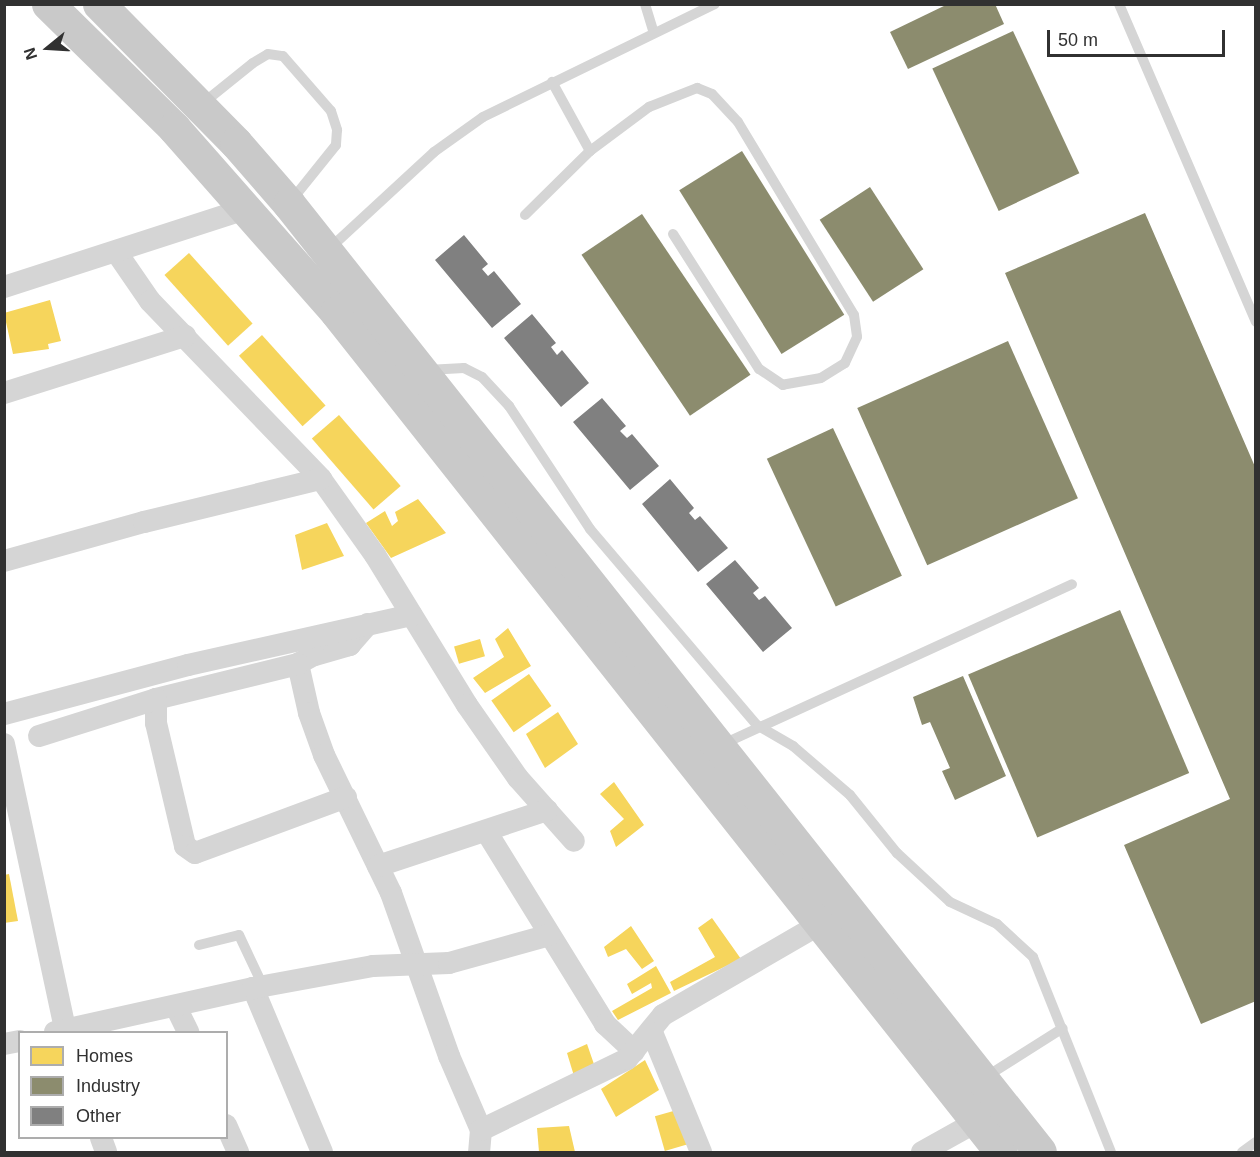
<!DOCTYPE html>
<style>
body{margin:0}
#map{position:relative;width:1260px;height:1157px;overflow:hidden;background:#fff;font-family:Helvetica,sans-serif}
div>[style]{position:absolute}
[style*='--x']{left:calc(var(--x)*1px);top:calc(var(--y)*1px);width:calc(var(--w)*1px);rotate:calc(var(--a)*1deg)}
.homes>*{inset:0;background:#f6d55c;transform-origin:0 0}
.industry>*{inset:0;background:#8c8c6e;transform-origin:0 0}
.building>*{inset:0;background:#808080}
.service>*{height:10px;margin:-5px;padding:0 5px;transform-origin:5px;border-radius:5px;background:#d5d5d5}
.minor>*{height:22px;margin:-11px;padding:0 11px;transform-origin:11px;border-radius:11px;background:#d5d5d5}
.primary>*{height:33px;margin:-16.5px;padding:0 16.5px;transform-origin:16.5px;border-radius:16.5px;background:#c9c9c9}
span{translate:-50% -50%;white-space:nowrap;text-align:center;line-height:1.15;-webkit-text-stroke:6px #fff;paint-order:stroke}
.frame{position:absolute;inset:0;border:6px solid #313131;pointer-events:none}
.legend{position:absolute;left:18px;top:1031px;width:210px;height:108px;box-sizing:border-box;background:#fff;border:2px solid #adadad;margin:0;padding:8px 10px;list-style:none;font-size:18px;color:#313131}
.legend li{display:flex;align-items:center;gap:12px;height:30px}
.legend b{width:30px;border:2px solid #adadad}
.north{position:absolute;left:18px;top:18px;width:60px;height:60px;-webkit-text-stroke:4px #fff;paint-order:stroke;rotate:252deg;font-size:16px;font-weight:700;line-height:24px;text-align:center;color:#313131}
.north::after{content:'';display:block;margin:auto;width:21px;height:27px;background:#313131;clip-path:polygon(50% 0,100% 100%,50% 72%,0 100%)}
.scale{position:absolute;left:1047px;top:30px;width:178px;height:27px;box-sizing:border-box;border:3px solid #313131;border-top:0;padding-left:8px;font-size:18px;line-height:21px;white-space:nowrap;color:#313131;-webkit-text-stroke:4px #fff;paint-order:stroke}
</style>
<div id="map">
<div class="homes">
<div style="left:189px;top:253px;width:95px;height:33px;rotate:48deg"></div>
<div style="clip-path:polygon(50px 300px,61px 341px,48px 344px,49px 349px,13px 354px,4px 313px)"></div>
<div style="left:262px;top:335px;width:95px;height:31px;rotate:48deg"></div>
<div style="left:339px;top:415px;width:94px;height:36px;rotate:49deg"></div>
<div style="clip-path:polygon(418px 499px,446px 533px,391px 558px,366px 523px,385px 511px,392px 526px,398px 521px,395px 512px)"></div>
<div style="clip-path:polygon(327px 523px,344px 556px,302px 570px,295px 535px)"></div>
<div style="clip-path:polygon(508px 628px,531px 666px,485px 693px,473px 678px,504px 657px,495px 639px)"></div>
<div style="left:480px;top:639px;width:18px;height:27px;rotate:74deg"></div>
<div style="left:529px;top:674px;width:39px;height:46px;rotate:55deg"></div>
<div style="clip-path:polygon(558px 712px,578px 744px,545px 768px,526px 734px)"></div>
<div style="clip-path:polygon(614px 782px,644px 825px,616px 847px,610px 831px,624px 819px,600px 794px)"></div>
<div style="clip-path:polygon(9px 874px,18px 921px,4px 923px,4px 875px)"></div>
<div style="clip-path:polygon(712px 918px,741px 959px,674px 991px,670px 982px,715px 957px,698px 928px)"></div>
<div style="clip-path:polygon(631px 926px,654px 961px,642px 969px,626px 949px,608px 957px,604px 947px)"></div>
<div style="clip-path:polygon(656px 966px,671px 993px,618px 1020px,612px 1011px,652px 988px,651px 983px,632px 994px,627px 984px)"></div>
<div style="clip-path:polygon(587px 1044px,596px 1070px,574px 1076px,567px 1053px)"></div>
<div style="clip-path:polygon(645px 1060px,659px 1090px,616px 1117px,601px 1089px)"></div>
<div style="left:677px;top:1110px;width:36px;height:23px;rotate:74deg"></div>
<div style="clip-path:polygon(569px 1126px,575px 1152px,539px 1152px,537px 1128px)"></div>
</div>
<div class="industry">
<div style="clip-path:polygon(948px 4px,995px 4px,1004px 24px,908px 69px,890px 32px)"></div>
<div style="left:1013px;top:31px;width:157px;height:89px;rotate:65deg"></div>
<div style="left:742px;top:151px;width:193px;height:74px;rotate:58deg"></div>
<div style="left:870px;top:187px;width:98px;height:60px;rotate:57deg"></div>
<div style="clip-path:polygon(1145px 213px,1256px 469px,1256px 1001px,1201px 1024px,1124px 845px,1230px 799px,1005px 273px)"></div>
<div style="left:642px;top:214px;width:194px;height:73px;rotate:56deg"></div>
<div style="left:1008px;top:341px;width:172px;height:165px;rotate:66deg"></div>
<div style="left:833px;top:428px;width:163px;height:73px;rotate:65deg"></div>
<div style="left:1120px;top:610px;width:177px;height:165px;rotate:67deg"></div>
<div style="clip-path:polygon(963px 676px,1006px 776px,955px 800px,942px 771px,950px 768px,930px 722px,922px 725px,913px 697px)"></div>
</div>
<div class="building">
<div style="clip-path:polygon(464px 235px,488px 264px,482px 269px,488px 276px,494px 271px,521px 304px,492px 328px,435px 260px)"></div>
<div style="clip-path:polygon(532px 314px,556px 343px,551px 347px,557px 355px,562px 350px,589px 383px,561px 407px,504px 338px)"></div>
<div style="clip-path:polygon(602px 398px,626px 426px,620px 431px,627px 438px,632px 434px,659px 466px,630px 490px,573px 422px)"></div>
<div style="clip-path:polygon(670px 479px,694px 508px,689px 513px,695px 520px,700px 516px,728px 548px,698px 572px,642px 504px)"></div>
<div style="clip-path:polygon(735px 560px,759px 588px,753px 593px,759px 600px,765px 596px,792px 628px,763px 652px,706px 584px)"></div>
</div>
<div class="service">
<div style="--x:645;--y:4;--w:30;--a:73"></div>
<div style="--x:1119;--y:4;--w:346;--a:66.7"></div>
<div style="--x:202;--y:104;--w:65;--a:-38.8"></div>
<div style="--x:253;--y:63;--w:17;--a:-31"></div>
<div style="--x:268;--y:54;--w:15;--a:8"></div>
<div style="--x:283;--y:56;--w:73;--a:48.9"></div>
<div style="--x:331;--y:111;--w:20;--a:72"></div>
<div style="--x:337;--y:130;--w:15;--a:94"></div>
<div style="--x:336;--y:145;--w:72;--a:128.8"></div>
<div style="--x:590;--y:151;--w:74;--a:-36.7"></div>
<div style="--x:649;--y:107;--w:52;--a:-21.6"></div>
<div style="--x:697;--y:88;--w:16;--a:22"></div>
<div style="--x:712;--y:94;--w:38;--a:47"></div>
<div style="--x:738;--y:122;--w:225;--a:59"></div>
<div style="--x:854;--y:315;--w:22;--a:82"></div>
<div style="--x:857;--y:337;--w:29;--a:115"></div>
<div style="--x:845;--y:363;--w:28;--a:148"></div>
<div style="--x:821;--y:378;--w:39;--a:170"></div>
<div style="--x:783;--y:385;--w:29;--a:-146"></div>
<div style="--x:759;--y:369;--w:160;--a:-122.5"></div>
<div style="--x:525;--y:215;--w:91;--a:-44.6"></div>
<div style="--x:590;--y:151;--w:79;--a:-118.8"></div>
<div style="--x:329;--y:249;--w:143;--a:-42.7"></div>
<div style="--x:434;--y:152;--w:60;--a:-35.5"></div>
<div style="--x:483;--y:117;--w:258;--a:-26"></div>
<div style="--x:427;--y:370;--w:37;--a:-3"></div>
<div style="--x:464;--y:368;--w:20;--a:27"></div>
<div style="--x:482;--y:377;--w:40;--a:47"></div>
<div style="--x:509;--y:406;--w:147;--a:56.6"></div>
<div style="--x:590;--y:529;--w:257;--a:49.6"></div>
<div style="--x:757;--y:725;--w:42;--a:30.3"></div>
<div style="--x:793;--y:746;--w:75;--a:40.7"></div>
<div style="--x:850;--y:795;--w:75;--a:51"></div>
<div style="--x:897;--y:853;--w:72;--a:42.8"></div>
<div style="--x:950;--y:902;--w:52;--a:25.1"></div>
<div style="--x:997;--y:924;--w:49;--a:42.5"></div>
<div style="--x:1033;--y:957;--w:210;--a:68.2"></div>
<div style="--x:721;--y:745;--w:386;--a:-24.6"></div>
<div style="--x:199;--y:945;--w:41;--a:-14"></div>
<div style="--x:239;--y:935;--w:56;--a:64.8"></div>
<div style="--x:984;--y:1078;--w:93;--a:-32.3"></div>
<div style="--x:1242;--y:1152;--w:17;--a:-36"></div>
</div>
<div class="minor">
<div style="--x:117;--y:253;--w:58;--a:55.5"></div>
<div style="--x:150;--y:301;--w:247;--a:46.1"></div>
<div style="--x:321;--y:479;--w:93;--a:54.6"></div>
<div style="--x:375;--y:555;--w:176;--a:58.5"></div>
<div style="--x:467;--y:705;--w:89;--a:55.1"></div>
<div style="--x:518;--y:778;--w:84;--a:48.4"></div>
<div style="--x:4;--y:287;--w:256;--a:-17.9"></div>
<div style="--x:4;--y:393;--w:190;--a:-17.5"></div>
<div style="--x:4;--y:561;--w:145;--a:-15.6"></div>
<div style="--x:144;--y:522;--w:182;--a:-13.7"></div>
<div style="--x:368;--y:624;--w:28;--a:131"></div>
<div style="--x:350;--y:645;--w:37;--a:164"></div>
<div style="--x:314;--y:655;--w:18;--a:151"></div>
<div style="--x:298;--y:664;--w:50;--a:77.3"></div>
<div style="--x:309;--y:713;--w:45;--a:70.3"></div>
<div style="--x:324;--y:755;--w:153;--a:64.1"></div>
<div style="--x:391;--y:893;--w:173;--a:70.4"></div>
<div style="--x:449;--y:1056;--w:81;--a:66.6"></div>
<div style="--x:481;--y:1130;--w:22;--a:95"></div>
<div style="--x:298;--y:664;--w:146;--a:166.2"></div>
<div style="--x:156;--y:699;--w:24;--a:90"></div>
<div style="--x:156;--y:723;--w:126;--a:76.7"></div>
<div style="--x:185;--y:846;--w:12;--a:35"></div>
<div style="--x:195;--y:853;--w:161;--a:-20.3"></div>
<div style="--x:4;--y:714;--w:190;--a:-14.9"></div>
<div style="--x:188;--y:665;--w:229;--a:-12.6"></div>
<div style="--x:39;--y:736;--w:123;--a:-17.5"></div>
<div style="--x:4;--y:744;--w:295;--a:77.9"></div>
<div style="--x:486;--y:831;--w:227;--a:58.3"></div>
<div style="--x:605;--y:1024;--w:40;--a:43"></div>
<div style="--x:378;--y:866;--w:178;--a:-18.3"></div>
<div style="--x:253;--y:988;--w:178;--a:67.2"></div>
<div style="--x:176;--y:1007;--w:28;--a:64"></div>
<div style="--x:651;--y:1030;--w:132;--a:67.7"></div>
<div style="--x:55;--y:1032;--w:203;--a:-12.5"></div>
<div style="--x:253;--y:988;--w:122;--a:-10.4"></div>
<div style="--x:373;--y:966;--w:76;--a:-2.3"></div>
<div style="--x:449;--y:963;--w:104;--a:-15.6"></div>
<div style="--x:4;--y:1044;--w:16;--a:-11"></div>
<div style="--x:226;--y:1125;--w:30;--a:66"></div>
<div style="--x:481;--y:1130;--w:162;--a:-25.9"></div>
<div style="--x:627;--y:1059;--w:57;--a:-50.7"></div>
<div style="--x:663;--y:1015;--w:184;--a:-30.1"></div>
<div style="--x:101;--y:1138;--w:15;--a:70"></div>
<div style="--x:922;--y:1152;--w:62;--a:-29.1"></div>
</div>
<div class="primary">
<div style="--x:48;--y:4;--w:177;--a:44.5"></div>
<div style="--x:174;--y:128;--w:245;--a:48.6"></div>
<div style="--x:336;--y:312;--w:1071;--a:51.63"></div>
<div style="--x:99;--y:4;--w:195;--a:45.4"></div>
<div style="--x:236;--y:143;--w:81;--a:49"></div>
<div style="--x:289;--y:204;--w:1209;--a:51.61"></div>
</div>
<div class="frame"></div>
<ul class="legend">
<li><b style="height:16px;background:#f6d55c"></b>Homes</li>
<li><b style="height:16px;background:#8c8c6e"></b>Industry</li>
<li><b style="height:16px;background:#808080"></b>Other</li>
</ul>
<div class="north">N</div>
<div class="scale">50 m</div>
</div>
